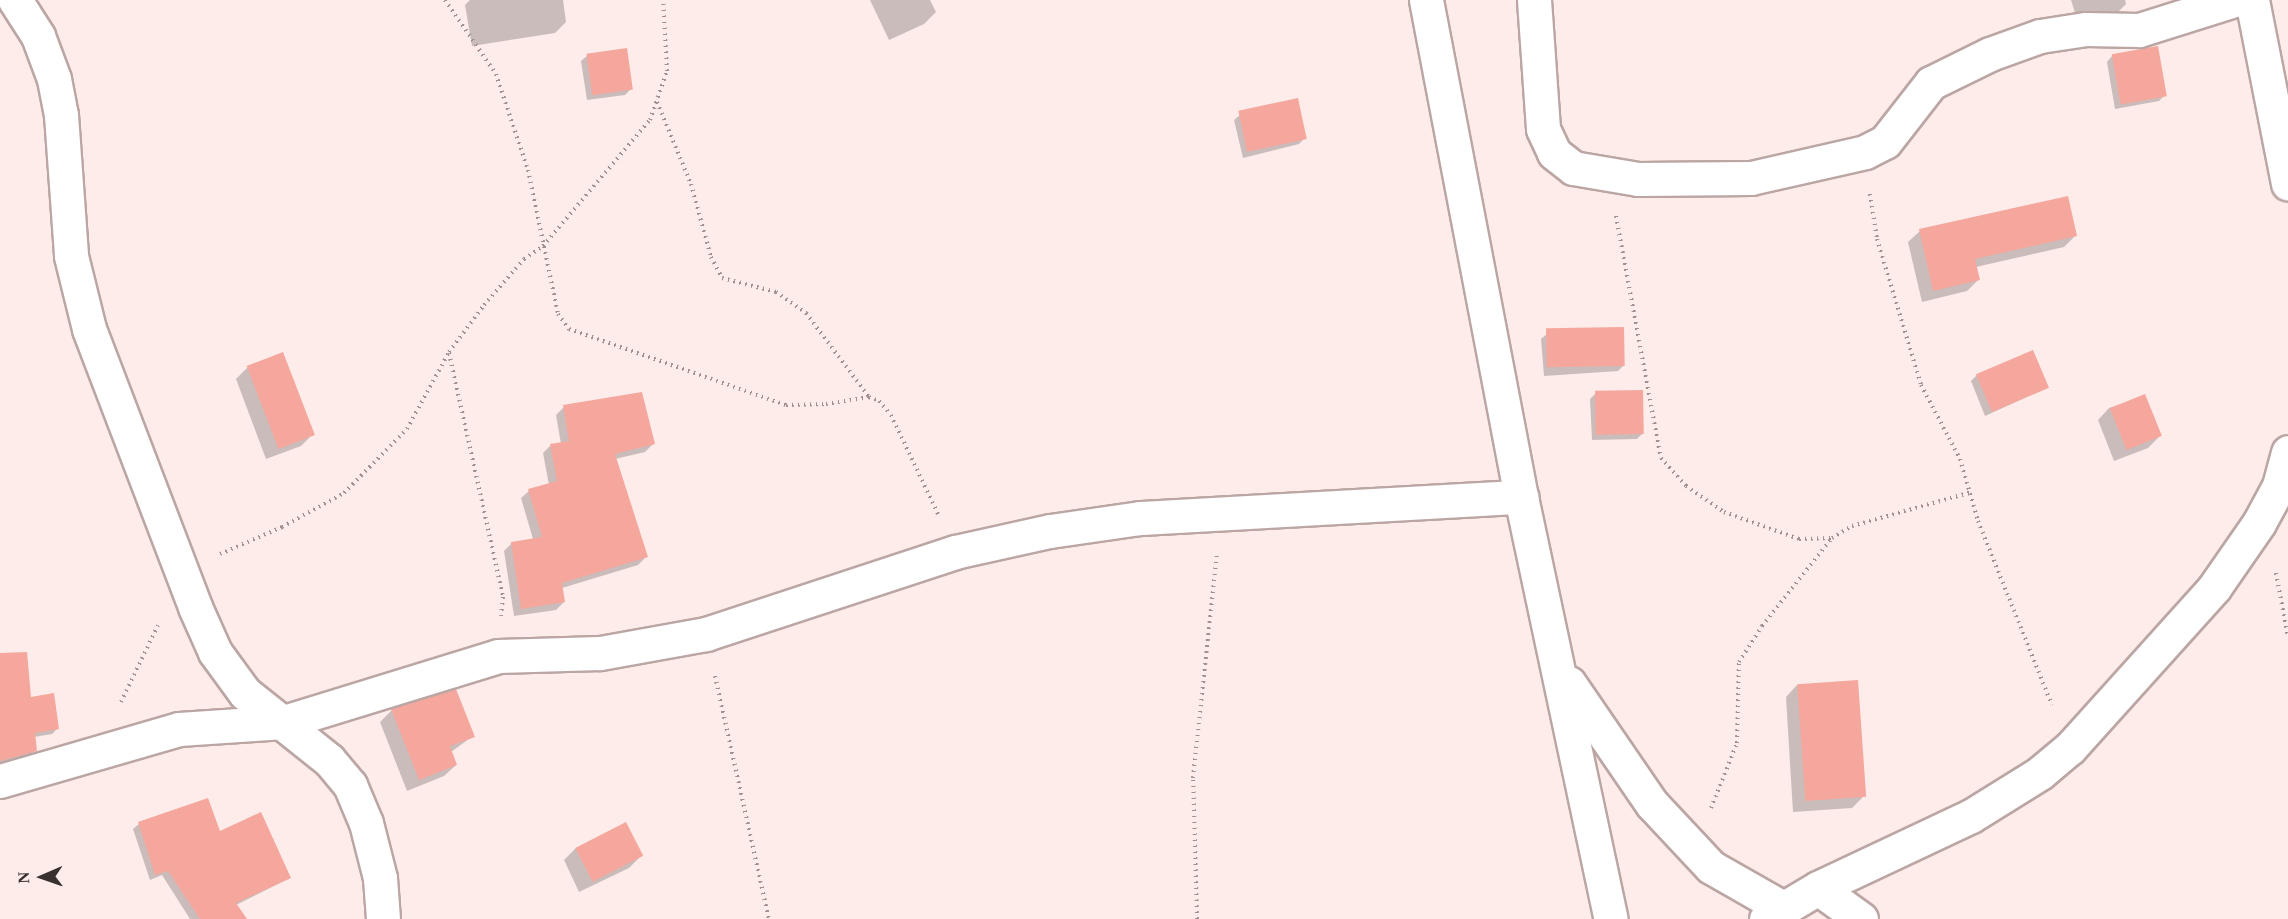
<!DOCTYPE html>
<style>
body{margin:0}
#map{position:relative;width:2288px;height:919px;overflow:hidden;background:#fdece9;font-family:"Times New Roman",serif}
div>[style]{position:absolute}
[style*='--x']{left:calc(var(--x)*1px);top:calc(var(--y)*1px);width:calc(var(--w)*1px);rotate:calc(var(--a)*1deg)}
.shadow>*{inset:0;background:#0003}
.building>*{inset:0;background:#f5a79d;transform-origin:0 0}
.path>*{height:4px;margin-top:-2px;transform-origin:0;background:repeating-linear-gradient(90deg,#9e918f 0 1.5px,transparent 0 6px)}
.roads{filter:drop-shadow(2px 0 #bba6a4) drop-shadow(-2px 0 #bba6a4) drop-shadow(0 2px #bba6a4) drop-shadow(0 -2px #bba6a4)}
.minor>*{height:33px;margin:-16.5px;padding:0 16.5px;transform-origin:16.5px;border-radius:16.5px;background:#fff}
span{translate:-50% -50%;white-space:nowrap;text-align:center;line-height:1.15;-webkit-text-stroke:5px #fdece9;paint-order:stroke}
.north{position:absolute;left:12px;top:847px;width:60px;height:60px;-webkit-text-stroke:4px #fdece9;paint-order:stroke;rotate:268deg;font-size:16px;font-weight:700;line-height:24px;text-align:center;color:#393130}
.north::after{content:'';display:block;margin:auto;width:21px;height:27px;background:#393130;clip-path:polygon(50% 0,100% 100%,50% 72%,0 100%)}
</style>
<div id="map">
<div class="shadow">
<div style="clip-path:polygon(470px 0,563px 0,566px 22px,555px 33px,472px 46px,465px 5px)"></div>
<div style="clip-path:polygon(870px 0,930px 0,936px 12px,924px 24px,889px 40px)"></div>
<div style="clip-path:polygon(2071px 0,2125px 0,2126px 4px,2117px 13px,2077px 19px)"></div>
<div style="clip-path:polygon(587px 56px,631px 89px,625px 95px,587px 100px,581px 61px)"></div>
<div style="clip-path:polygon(2112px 56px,2165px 95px,2159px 101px,2115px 109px,2107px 62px)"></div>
<div style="clip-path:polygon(1240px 115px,1305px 138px,1299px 144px,1243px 158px,1234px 120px)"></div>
<div style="clip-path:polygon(1920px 231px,2076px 235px,2064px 247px,1976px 267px,1979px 279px,1967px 291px,1922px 302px,1908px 242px)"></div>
<div style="clip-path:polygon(1547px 334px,1624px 365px,1618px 371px,1544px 376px,1541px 339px)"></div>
<div style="clip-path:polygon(282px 354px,313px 434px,301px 446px,266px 459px,236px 379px,247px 368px)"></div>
<div style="clip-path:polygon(1977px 375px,2047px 388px,1985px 416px,1971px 381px)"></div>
<div style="clip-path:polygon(1596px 393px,1643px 433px,1637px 439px,1592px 440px,1590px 399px)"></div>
<div style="clip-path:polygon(2144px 396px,2160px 436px,2148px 448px,2114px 461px,2098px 420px,2109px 408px)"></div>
<div style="clip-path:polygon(564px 407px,653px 444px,645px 452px,615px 459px,646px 557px,638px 565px,562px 588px,564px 602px,556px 610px,514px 616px,504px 551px,512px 543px,533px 539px,521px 498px,529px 491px,549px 485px,543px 453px,551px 445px,561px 444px,556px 415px)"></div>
<div style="clip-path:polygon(1797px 685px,1864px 796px,1852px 808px,1793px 812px,1786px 697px)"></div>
<div style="clip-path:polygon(0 703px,58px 728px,52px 734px,34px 737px,35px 750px,29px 756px,0 764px)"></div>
<div style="clip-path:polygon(392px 710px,473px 736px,451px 752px,456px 765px,444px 776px,407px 791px,380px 722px)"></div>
<div style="clip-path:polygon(139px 824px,219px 833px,290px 878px,236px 905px,229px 919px,190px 919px,162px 875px,150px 880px,133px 829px)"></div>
<div style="clip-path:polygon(576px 848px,641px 856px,629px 868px,579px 892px,564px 860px)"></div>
</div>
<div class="building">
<div style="left:2158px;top:46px;width:51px;height:47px;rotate:80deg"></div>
<div style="left:627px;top:48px;width:42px;height:41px;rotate:82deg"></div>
<div style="left:1298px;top:98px;width:42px;height:61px;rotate:78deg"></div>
<div style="clip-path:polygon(2068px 196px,2077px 236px,1975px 259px,1980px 280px,1933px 291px,1919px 229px)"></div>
<div style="left:1624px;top:327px;width:39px;height:78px;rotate:89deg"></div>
<div style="left:2033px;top:350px;width:41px;height:62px;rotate:67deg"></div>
<div style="left:283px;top:352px;width:89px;height:39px;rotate:69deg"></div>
<div style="left:1643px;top:390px;width:44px;height:48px;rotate:89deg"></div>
<div style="clip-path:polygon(642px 392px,655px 444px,615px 454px,648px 557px,562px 583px,565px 602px,521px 609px,511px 542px,542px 537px,528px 489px,557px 481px,550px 444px,569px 441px,563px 405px)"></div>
<div style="left:2145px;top:394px;width:45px;height:38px;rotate:68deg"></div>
<div style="clip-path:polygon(27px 652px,31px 697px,54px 693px,59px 729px,35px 733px,37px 751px,0 761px,0 653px)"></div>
<div style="left:1858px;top:680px;width:117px;height:61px;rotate:86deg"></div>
<div style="clip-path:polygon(456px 689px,475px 737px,450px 746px,457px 765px,419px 780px,391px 709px)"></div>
<div style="clip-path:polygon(208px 798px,220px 831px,261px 812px,291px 878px,236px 903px,247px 919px,200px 919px,168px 871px,155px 875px,138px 822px)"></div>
<div style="left:626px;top:822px;width:38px;height:57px;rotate:63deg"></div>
</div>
<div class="path">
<div style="--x:445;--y:0;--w:90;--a:55.4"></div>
<div style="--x:496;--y:74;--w:101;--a:71.6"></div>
<div style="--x:528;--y:170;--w:147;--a:78.2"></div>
<div style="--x:558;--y:314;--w:19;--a:54"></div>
<div style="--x:569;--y:329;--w:230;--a:19.3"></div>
<div style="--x:786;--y:405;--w:40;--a:-1.4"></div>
<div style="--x:826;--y:404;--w:44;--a:-9.2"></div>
<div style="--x:869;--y:397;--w:11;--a:22"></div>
<div style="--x:879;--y:401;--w:18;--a:49"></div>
<div style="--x:891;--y:415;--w:110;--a:64.6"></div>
<div style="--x:657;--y:102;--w:89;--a:67.5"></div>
<div style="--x:691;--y:184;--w:76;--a:74.7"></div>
<div style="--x:711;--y:257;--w:24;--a:62"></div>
<div style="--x:722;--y:278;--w:56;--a:14.5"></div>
<div style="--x:776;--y:292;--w:37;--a:35"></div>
<div style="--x:806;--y:313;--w:105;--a:53.1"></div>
<div style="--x:1870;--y:194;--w:46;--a:81.2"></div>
<div style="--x:1877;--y:239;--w:152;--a:73.2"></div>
<div style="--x:1921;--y:385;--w:84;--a:62.2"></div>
<div style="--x:1960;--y:459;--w:65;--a:73.8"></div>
<div style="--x:1978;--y:521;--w:198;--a:68.1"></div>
<div style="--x:1616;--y:216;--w:246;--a:79.5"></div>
<div style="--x:1661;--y:458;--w:38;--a:48"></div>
<div style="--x:1686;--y:486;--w:46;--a:34.4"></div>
<div style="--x:1724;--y:512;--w:80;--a:19.8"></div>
<div style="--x:1799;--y:539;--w:32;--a:-2"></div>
<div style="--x:449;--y:353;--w:250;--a:77.5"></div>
<div style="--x:503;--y:597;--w:19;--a:96"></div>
<div style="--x:220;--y:554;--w:68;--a:-23.5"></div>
<div style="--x:282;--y:527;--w:71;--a:-28.7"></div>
<div style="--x:344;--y:493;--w:90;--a:-45.5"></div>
<div style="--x:407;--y:429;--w:88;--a:-61.4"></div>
<div style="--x:449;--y:352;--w:59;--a:-53.3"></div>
<div style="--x:484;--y:305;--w:61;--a:-49"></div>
<div style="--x:524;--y:259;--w:23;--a:-34"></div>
<div style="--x:543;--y:246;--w:165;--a:-49.7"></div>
<div style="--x:650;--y:120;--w:52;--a:-70.9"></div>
<div style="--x:667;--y:71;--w:71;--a:-93.2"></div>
<div style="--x:2276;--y:573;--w:65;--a:79.4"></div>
<div style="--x:715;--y:676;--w:249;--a:77.5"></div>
<div style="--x:121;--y:702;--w:85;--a:-64.3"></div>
<div style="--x:1711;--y:808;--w:70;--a:-68.2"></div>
<div style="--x:1737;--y:743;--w:81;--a:-88.6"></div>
<div style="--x:1739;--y:662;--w:43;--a:-57.4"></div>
<div style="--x:1762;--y:626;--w:112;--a:-51.5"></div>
<div style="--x:1832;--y:538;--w:23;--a:-31"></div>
<div style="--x:1852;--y:526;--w:122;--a:-15.8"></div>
<div style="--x:1197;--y:919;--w:141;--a:-91.6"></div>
<div style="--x:1193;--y:778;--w:224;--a:-83.9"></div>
</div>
<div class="roads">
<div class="minor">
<div style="--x:15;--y:0;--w:43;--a:57.4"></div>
<div style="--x:38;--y:36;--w:46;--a:69.6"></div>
<div style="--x:54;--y:79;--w:37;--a:79"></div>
<div style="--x:61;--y:115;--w:141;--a:85.9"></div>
<div style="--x:71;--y:256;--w:75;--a:76.1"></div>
<div style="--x:89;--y:329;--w:298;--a:69.1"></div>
<div style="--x:195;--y:607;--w:49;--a:66"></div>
<div style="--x:215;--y:652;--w:51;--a:53.8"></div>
<div style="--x:245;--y:693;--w:107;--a:38.6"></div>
<div style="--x:329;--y:760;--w:33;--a:50"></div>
<div style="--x:350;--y:785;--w:41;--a:67.2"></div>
<div style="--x:366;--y:823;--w:57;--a:75.7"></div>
<div style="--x:380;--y:878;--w:41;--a:85.8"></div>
<div style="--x:1426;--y:0;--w:506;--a:79.18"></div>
<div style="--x:1521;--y:497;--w:431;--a:78"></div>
<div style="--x:1534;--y:0;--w:129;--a:86"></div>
<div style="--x:1543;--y:129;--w:26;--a:65"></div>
<div style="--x:1554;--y:153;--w:24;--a:38"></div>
<div style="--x:1573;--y:168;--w:66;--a:9.6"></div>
<div style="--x:1638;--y:179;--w:113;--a:-0.5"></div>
<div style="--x:1751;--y:178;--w:117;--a:-12.8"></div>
<div style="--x:1865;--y:152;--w:22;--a:-27"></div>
<div style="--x:1885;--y:142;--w:75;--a:-52.1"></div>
<div style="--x:1931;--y:83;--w:66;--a:-26.2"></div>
<div style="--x:1990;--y:54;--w:53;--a:-19.8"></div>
<div style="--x:2040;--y:36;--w:47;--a:-8.7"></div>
<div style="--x:2086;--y:29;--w:53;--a:1.1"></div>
<div style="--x:2139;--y:30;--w:101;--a:-17.4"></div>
<div style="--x:2252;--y:0;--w:187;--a:78.9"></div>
<div style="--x:1569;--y:683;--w:147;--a:55.6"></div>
<div style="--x:1652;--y:804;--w:86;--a:46.9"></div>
<div style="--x:1711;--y:867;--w:83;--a:29.7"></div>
<div style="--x:0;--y:781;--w:186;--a:-16.2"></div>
<div style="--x:179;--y:729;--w:105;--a:-3.8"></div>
<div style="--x:284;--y:722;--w:224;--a:-17.1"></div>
<div style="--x:498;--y:656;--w:102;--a:-1.7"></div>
<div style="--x:600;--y:653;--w:108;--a:-10.2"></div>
<div style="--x:706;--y:634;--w:262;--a:-18.2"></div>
<div style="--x:955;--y:552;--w:97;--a:-12.5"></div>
<div style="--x:1050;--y:531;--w:91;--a:-8.2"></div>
<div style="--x:1140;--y:518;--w:382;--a:-3.2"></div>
<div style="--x:1818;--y:888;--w:53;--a:35.8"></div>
<div style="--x:1766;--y:919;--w:61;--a:-30.8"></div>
<div style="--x:1818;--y:888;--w:169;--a:-25.2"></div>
<div style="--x:1971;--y:816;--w:81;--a:-31.9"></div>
<div style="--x:2040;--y:773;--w:39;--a:-40"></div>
<div style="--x:2070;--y:748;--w:215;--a:-48"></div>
<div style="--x:2214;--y:588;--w:79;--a:-55.3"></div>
<div style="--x:2259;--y:523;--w:42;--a:-61.6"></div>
<div style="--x:2279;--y:486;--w:35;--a:-75"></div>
</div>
</div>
<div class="north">N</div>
</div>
